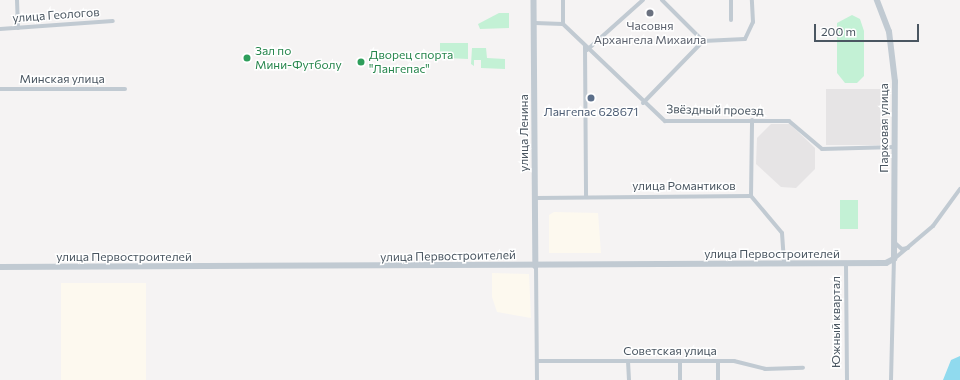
<!DOCTYPE html>
<meta charset="utf-8">
<style>
body{margin:0}
#map{position:relative;width:960px;height:380px;overflow:hidden;background:#f5f3f3;font-family:Commissioner,sans-serif}
div>[style]{position:absolute}
[style*='--x']{left:calc(var(--x)*1px);top:calc(var(--y)*1px);width:calc(var(--w)*1px);rotate:calc(var(--a)*1deg)}
.commercial>*{inset:0;background:#fdf9ef;transform-origin:0 0}
.education>*{inset:0;background:#e6e4e5;transform-origin:0 0}
.green>*{inset:0;background:#c3f1d5;transform-origin:0 0}
.water>*{inset:0;background:#90daee}
.minor>*{height:4px;margin:-2px;padding:0 2px;transform-origin:2px;border-radius:2px;background:#c1cad2}
.tertiary>*{height:5.5px;margin:-2.75px;padding:0 2.75px;transform-origin:2.75px;border-radius:2.75px;background:#c1cad2}
.dots>*{width:11px;height:11px;translate:-50% -50%;box-sizing:border-box;border:2px solid #fff;border-radius:50%}
span{translate:-50% -50%;white-space:nowrap;text-align:center;line-height:1.15;-webkit-text-stroke:3px #fff;paint-order:stroke}
.street-label{font-size:12px;color:#4a5661}
.worship-label{font-size:12px;color:#5b616d}
.leisure-label{font-size:12px;color:#27864d}
.left{translate:0 -50%;text-align:left}
.service-label{font-size:12px;color:#4e5e75}
.scale{position:absolute;left:814px;top:24px;width:105px;height:18px;box-sizing:border-box;border:2px solid #4a5661;border-top:0;padding-left:5px;font-size:12px;line-height:14px;white-space:nowrap;color:#4a5661;-webkit-text-stroke:3px #fff;paint-order:stroke}
</style>
<div id="map">
<div class="commercial">
<div style="clip-path:polygon(554px 212px,598px 213px,601px 253px,549px 253px,549px 215px)"></div>
<div style="clip-path:polygon(492px 273px,529px 274px,531px 318px,497px 312px,492px 297px)"></div>
<div style="left:61px;top:283px;width:85px;height:97px"></div>
</div>
<div class="education">
<div style="left:883px;top:89px;width:56px;height:57px;rotate:90deg"></div>
<div style="clip-path:polygon(771px 124px,790px 124px,815px 148px,815px 169px,796px 188px,781px 187px,756px 164px,757px 138px)"></div>
</div>
<div class="green">
<div style="clip-path:polygon(499px 13px,509px 13px,509px 28px,480px 29px,478px 24px)"></div>
<div style="clip-path:polygon(852px 15px,860px 19px,864px 31px,864px 76px,857px 83px,845px 83px,837px 73px,837px 23px)"></div>
<div style="clip-path:polygon(440px 43px,468px 43px,468px 59px,446px 58px,440px 52px)"></div>
<div style="clip-path:polygon(472px 48px,486px 48px,487px 58px,505px 59px,505px 69px,481px 68px,481px 60px,474px 60px,474px 66px,471px 64px)"></div>
<div style="left:840px;top:200px;width:18px;height:29px"></div>
</div>
<div class="water">
<div style="clip-path:polygon(960px 356px,960px 380px,943px 380px,951px 360px)"></div>
</div>
<div class="minor">
<div style="--x:17;--y:0;--w:28;--a:88"></div>
<div style="--x:662;--y:0;--w:58;--a:45"></div>
<div style="--x:703;--y:41;--w:42;--a:-2.7"></div>
<div style="--x:745;--y:39;--w:19;--a:-65"></div>
<div style="--x:753;--y:22;--w:22;--a:-93"></div>
<div style="--x:731;--y:0;--w:20;--a:90"></div>
<div style="--x:535;--y:23;--w:28;--a:2"></div>
<div style="--x:563;--y:24;--w:141;--a:43.6"></div>
<div style="--x:665;--y:121;--w:124;--a:0"></div>
<div style="--x:789;--y:121;--w:43;--a:40.3"></div>
<div style="--x:822;--y:149;--w:73;--a:-1.6"></div>
<div style="--x:563;--y:24;--w:24;--a:-90"></div>
<div style="--x:0;--y:29;--w:113;--a:-4"></div>
<div style="--x:585;--y:46;--w:151;--a:89.6"></div>
<div style="--x:587;--y:50;--w:75;--a:-41.8"></div>
<div style="--x:0;--y:89;--w:125;--a:0"></div>
<div style="--x:643;--y:103;--w:86;--a:-45.9"></div>
<div style="--x:751;--y:196;--w:76;--a:-89.2"></div>
<div style="--x:536;--y:198;--w:215;--a:-0.5"></div>
<div style="--x:751;--y:196;--w:48;--a:50"></div>
<div style="--x:782;--y:233;--w:31;--a:86"></div>
<div style="--x:895;--y:243;--w:9;--a:41"></div>
<div style="--x:902;--y:249;--w:6;--a:-9"></div>
<div style="--x:846;--y:265;--w:115;--a:89.5"></div>
<div style="--x:536;--y:266;--w:114;--a:89.5"></div>
<div style="--x:537;--y:361;--w:197;--a:0"></div>
<div style="--x:734;--y:361;--w:32;--a:14"></div>
<div style="--x:765;--y:369;--w:38;--a:-2"></div>
<div style="--x:628;--y:361;--w:19;--a:87"></div>
<div style="--x:680;--y:380;--w:19;--a:-90"></div>
<div style="--x:718;--y:380;--w:19;--a:-90"></div>
<div style="--x:891;--y:380;--w:121;--a:-88.6"></div>
<div style="--x:894;--y:259;--w:51;--a:-40.2"></div>
<div style="--x:933;--y:226;--w:46;--a:-53.9"></div>
</div>
<div class="tertiary">
<div style="--x:534;--y:0;--w:266;--a:89.6"></div>
<div style="--x:0;--y:267;--w:886;--a:-0.26"></div>
<div style="--x:886;--y:263;--w:9;--a:-27"></div>
<div style="--x:894;--y:259;--w:177;--a:-89.7"></div>
<div style="--x:895;--y:82;--w:50;--a:-96.8"></div>
<div style="--x:889;--y:32;--w:34;--a:-111"></div>
</div>
<div class="dots">
<div style="left:650px;top:13px;background:#6b7280"></div>
<div style="left:247px;top:58px;background:#2e9e5b"></div>
<div style="left:361px;top:62px;background:#2e9e5b"></div>
<div style="left:591px;top:98px;background:#5c6f8a"></div>
</div>
<div class="street-label">
<span style="left:56px;top:15px;rotate:-4deg">улица Геологов</span>
<span style="left:62px;top:79px">Минская улица</span>
<span style="left:715px;top:110px;rotate:1deg">Звёздный проезд</span>
<span style="left:884px;top:128px;rotate:-90deg">Парковая улица</span>
<span style="left:524px;top:133px;rotate:-90deg">улица Ленина</span>
<span style="left:684px;top:186px">улица Романтиков</span>
<span style="left:772px;top:254px">улица Первостроителей</span>
<span style="left:448px;top:256px;rotate:-1deg">улица Первостроителей</span>
<span style="left:124px;top:257px">улица Первостроителей</span>
<span style="left:836px;top:322px;rotate:-90deg">Южный квартал</span>
<span style="left:670px;top:351px">Советская улица</span>
</div>
<div class="worship-label">
<span style="left:650px;top:33px">Часовня<br>Архангела Михаила</span>
</div>
<div class="leisure-label">
<span class="left" style="left:255px;top:58px">Зал по<br>Мини-Футболу</span>
<span class="left" style="left:369px;top:62px">Дворец спорта<br>"Лангепас"</span>
</div>
<div class="service-label">
<span style="left:591px;top:112px">Лангепас 628671</span>
</div>
<div class="scale">200 m</div>
</div>
